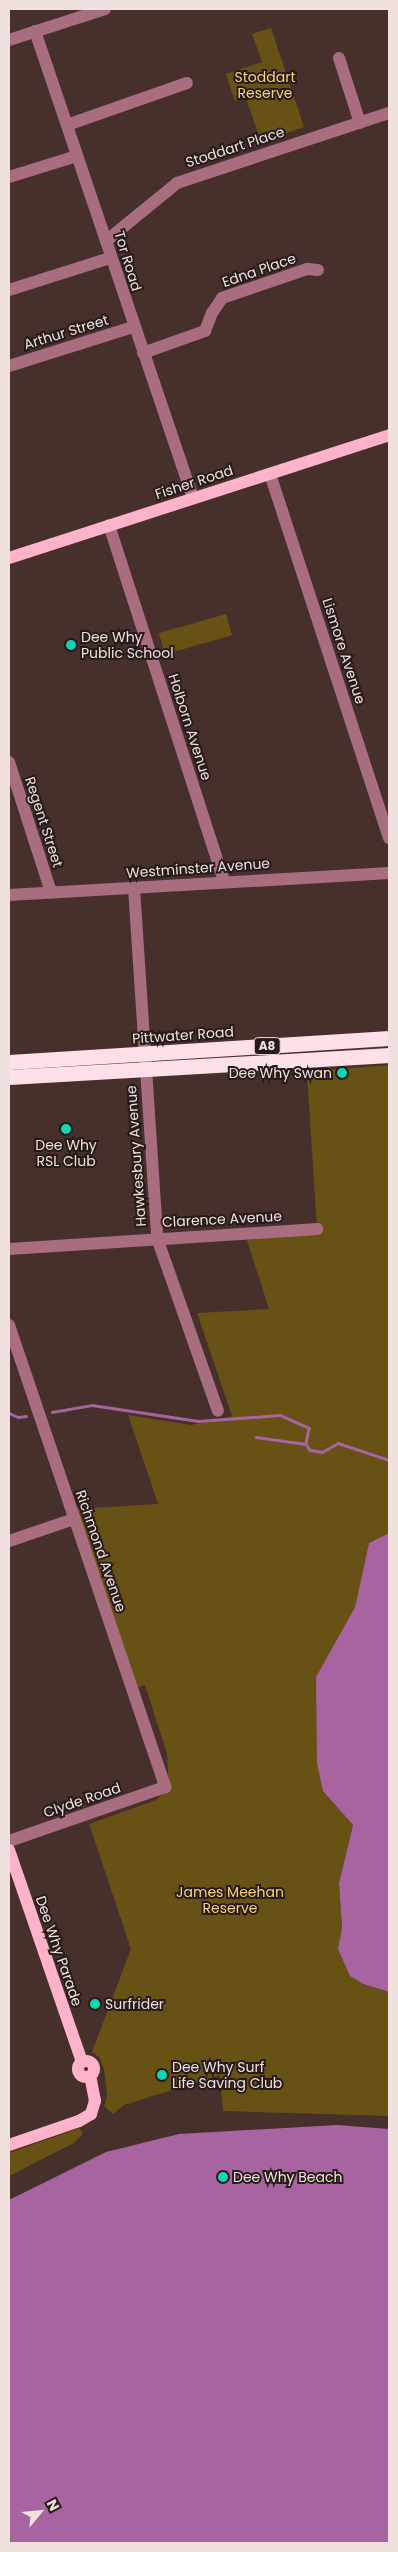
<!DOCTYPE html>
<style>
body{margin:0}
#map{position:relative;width:398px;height:2552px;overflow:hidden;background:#472f2c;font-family:Poppins,sans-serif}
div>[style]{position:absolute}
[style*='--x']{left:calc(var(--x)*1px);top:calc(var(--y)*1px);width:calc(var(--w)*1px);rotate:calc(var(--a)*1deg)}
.green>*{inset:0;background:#675114;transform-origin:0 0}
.water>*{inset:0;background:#a764a1}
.stream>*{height:2.5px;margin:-1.25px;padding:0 1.25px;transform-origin:1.25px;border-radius:1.25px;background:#a764a1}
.minor>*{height:12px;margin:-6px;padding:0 6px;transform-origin:6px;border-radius:6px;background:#a96d80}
.major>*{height:12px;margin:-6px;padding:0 6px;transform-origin:6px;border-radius:6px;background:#feb3ca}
.major>.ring{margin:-6px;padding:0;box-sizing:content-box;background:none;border:12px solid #feb3ca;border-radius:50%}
.highway>*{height:15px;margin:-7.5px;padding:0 7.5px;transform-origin:7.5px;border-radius:7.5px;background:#ffe0e8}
.dots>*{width:14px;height:14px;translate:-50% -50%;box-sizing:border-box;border:2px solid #261b19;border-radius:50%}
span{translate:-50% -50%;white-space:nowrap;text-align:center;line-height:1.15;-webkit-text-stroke:4px #261b19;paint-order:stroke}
.shield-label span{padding:1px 4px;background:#261b19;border:1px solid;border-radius:4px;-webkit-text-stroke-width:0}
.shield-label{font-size:12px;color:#f1e1de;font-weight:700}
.park-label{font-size:14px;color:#fad479}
.street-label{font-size:14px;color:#f1e1de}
.poi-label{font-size:14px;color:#f1e1de}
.left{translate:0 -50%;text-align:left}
.right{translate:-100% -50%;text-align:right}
.frame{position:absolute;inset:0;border:10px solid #f1e1de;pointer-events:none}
.north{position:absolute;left:15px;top:2487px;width:50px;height:50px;-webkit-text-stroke:4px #261b19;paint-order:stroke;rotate:62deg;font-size:14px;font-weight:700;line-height:20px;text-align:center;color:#f1e1de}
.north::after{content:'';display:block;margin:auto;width:18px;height:22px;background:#f1e1de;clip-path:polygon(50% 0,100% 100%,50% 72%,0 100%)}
</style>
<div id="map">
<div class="green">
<div style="clip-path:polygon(271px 28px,304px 127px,261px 142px,246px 98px,235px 101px,226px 74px,262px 62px,252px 34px)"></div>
<div style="left:226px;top:614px;width:22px;height:70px;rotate:74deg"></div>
<div style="clip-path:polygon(389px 1065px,389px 1533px,369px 1543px,355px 1607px,316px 1677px,323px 1791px,353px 1825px,339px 1883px,342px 1927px,338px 1949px,363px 1984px,389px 1992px,389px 2116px,223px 2111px,220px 2075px,124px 2105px,113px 2114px,104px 2106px,107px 2096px,104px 2069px,99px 2057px,92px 2052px,131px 1949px,89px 1824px,156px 1800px,169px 1787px,167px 1754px,145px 1685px,131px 1689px,71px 1509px,158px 1504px,128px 1415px,191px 1425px,232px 1416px,197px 1313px,269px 1309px,245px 1234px,317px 1229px,307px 1074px,312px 1071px)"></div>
<div style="clip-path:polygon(80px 2128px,83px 2134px,74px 2143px,9px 2176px,9px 2153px)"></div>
</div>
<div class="water">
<div style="clip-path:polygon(389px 1533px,389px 1992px,363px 1984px,350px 1976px,338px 1949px,342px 1927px,339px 1883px,353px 1825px,323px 1791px,317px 1763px,316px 1677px,355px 1607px,369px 1543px)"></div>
<div style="clip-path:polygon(337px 2125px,389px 2129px,389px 2543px,9px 2543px,9px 2200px,106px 2152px,179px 2134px)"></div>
</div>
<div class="stream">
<div style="--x:52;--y:1412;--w:41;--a:-9.9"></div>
<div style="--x:92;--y:1405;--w:107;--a:8.6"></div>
<div style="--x:198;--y:1421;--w:82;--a:-4.2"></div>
<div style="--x:280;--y:1415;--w:32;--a:24"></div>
<div style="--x:309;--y:1428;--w:16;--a:101"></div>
<div style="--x:306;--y:1444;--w:7;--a:56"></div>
<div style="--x:310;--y:1450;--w:12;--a:9"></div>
<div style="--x:322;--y:1452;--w:18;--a:-29"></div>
<div style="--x:338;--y:1443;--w:54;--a:18.4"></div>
<div style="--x:9;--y:1413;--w:10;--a:24"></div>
<div style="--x:18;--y:1417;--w:8;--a:-7"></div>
<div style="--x:256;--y:1437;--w:50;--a:8"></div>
</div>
<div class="minor">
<div style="--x:35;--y:31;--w:493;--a:71.3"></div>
<div style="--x:9;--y:40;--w:101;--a:-17.9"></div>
<div style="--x:339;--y:58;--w:68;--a:72.1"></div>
<div style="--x:67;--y:125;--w:127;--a:-19.3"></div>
<div style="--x:9;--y:177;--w:71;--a:-17.2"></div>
<div style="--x:106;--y:241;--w:92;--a:-39.2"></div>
<div style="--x:177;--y:183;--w:223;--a:-18.3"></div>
<div style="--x:9;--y:290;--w:106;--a:-17.6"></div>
<div style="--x:143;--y:353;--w:66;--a:-19.5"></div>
<div style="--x:205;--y:331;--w:19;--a:-69"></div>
<div style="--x:212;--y:313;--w:18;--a:-56"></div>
<div style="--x:222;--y:298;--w:90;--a:-18.8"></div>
<div style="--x:307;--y:269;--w:11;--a:5"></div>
<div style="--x:9;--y:366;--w:130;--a:-17.5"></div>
<div style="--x:270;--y:474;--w:383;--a:71.9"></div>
<div style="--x:109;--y:525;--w:374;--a:72.1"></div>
<div style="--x:9;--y:762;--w:137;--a:72.1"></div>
<div style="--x:134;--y:888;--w:351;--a:86.2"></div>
<div style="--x:157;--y:1238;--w:183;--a:70.6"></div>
<div style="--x:9;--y:895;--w:381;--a:-3.3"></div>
<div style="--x:9;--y:1249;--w:309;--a:-3.7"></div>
<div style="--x:9;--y:1325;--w:488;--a:71.3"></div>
<div style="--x:165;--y:1787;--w:165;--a:160.9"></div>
<div style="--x:9;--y:1541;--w:69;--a:-18.7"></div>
</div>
<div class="major">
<div style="--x:9;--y:558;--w:399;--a:-17.9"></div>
<div style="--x:9;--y:1850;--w:224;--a:71"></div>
<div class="ring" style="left:78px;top:2061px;width:4px;height:4px"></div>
<div style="--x:9;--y:2145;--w:74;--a:-18.9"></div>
<div style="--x:79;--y:2121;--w:14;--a:-30"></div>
<div style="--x:91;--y:2114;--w:14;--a:-73"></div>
<div style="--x:95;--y:2101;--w:25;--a:-101"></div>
</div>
<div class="highway">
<div style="--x:9;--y:1062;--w:381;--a:-3.6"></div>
<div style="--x:9;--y:1077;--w:381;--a:-3.3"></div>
</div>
<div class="dots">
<div style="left:71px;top:645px;background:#10d5b4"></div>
<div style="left:342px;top:1073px;background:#10d5b4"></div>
<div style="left:66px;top:1129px;background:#10d5b4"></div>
<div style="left:95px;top:2004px;background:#10d5b4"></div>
<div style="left:162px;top:2075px;background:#10d5b4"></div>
<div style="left:223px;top:2177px;background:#10d5b4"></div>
</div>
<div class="shield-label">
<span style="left:267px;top:1046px">A8</span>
</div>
<div class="park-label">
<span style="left:265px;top:85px">Stoddart<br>Reserve</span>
<span style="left:230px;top:1900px">James Meehan<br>Reserve</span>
</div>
<div class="street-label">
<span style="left:235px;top:147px;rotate:-18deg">Stoddart Place</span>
<span style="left:128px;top:261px;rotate:73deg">Tor Road</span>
<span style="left:259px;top:270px;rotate:-19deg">Edna Place</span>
<span style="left:66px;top:332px;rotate:-17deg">Arthur Street</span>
<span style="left:194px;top:482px;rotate:-18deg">Fisher Road</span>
<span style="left:344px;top:651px;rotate:72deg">Lismore Avenue</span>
<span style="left:190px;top:727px;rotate:72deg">Holborn Avenue</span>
<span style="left:44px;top:822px;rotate:72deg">Regent Street</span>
<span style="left:198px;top:868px;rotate:-4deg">Westminster Avenue</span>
<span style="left:183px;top:1035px;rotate:-4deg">Pittwater Road</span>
<span style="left:136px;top:1156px;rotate:-94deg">Hawkesbury Avenue</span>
<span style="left:222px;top:1219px;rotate:-3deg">Clarence Avenue</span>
<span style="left:101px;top:1551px;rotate:71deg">Richmond Avenue</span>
<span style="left:82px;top:1800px;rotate:-19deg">Clyde Road</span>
<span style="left:59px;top:1951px;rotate:71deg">Dee Why Parade</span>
</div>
<div class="poi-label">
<span class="left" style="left:81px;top:645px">Dee Why<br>Public School</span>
<span class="right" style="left:332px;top:1073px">Dee Why Swan</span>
<span style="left:66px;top:1153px">Dee Why<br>RSL Club</span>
<span class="left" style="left:105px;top:2004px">Surfrider</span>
<span class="left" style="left:172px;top:2075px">Dee Why Surf<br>Life Saving Club</span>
<span class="left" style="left:233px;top:2177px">Dee Why Beach</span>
</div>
<div class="frame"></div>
<div class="north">N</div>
</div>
